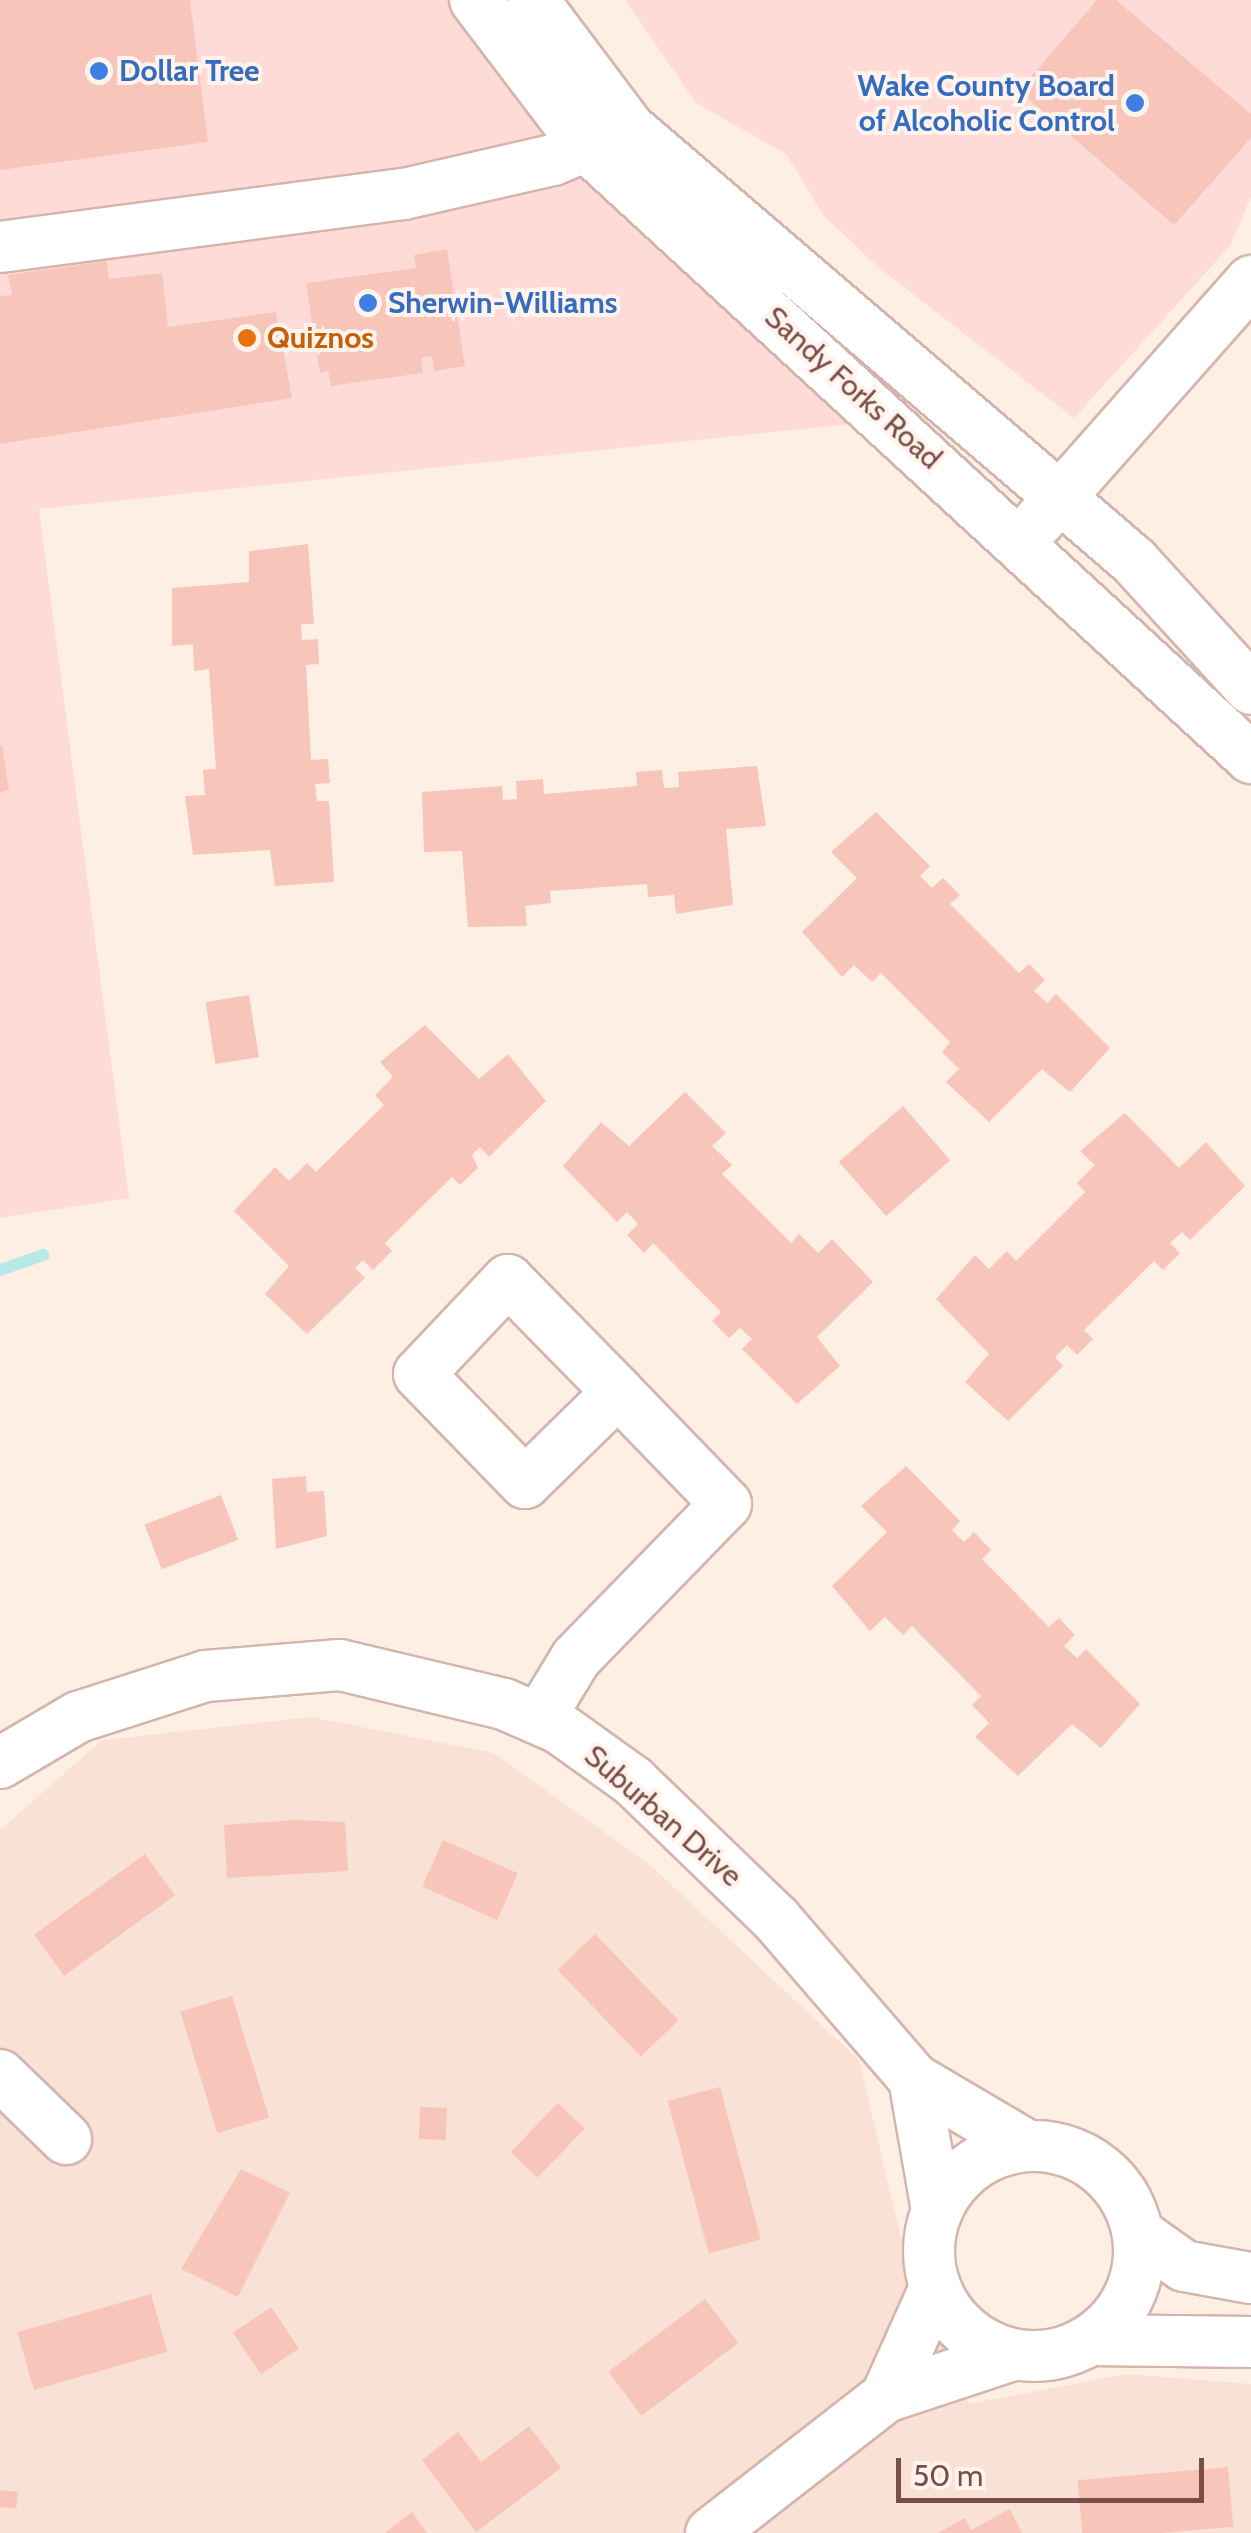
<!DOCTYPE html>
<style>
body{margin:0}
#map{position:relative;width:1251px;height:2533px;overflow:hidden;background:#feefe5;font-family:Cabin,sans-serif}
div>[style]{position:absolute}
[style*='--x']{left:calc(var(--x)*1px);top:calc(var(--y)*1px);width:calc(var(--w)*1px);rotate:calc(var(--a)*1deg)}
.residential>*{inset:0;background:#f9e2d5}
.commercial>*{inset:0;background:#ffdbd8}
.stream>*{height:12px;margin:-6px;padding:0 6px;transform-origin:6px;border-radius:6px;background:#b7eae7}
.building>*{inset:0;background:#f7c5ba;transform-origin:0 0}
.roads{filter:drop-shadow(2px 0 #d4b5ac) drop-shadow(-2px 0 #d4b5ac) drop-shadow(0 2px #d4b5ac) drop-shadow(0 -2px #d4b5ac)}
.minor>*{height:50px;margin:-25px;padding:0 25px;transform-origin:25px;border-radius:25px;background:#fff}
.minor>.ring{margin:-25px;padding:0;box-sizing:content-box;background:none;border:50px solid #fff;border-radius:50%}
.dots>*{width:28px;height:28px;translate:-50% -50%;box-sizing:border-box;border:5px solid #fff4ed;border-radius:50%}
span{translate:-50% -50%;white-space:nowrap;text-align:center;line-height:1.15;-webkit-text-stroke:8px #fff4ed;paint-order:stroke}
.shop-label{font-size:30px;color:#366cbe;font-weight:700}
.left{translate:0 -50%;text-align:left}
.right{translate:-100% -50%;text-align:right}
.food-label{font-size:30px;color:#c56008;font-weight:700}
.street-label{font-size:30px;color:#7a4e47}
.scale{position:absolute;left:896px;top:2458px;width:308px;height:45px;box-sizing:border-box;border:5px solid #7a4e47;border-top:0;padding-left:12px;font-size:30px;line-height:35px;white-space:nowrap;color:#7a4e47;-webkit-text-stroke:8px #fff4ed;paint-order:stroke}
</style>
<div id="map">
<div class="residential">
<div style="clip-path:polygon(311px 1717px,494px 1753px,650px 1865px,859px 2060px,903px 2246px,969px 2404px,1126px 2374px,1251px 2384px,1251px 2533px,0 2533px,0 1830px,102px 1740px)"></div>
</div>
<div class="commercial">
<div style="clip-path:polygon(0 0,453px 0,869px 422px,39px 509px,129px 1198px,0 1218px)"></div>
<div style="clip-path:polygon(625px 0,1251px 0,1251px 197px,1230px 246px,1074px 418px,879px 268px,823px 215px,786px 154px,696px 103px)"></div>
</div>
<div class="stream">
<div style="--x:0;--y:1270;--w:46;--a:-19.2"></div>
</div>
<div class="building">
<div style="clip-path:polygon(0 0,190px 0,208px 142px,0 170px)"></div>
<div style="clip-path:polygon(1097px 0,1116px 0,1251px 114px,1251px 138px,1174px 225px,1019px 91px)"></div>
<div style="clip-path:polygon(447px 249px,465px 366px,434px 371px,432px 356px,421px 358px,423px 373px,331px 386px,328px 371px,320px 373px,306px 283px,416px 268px,414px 255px)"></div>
<div style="clip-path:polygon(106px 261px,109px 279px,162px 273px,168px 327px,276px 312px,292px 398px,0 444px,0 296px,12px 295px,8px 275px)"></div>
<div style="clip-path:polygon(308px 544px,314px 624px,301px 624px,302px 640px,318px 639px,319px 664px,306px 665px,311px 760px,328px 759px,330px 783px,315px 784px,317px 801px,329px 801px,334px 882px,275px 886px,270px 850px,193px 855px,185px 796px,205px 795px,203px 770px,216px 769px,209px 669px,194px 671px,193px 644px,172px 646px,172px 588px,249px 582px,249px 551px)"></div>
<div style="clip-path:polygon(2px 745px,9px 790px,0 792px,0 746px)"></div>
<div style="clip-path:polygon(757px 766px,766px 826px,726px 829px,733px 905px,676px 914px,674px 895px,648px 897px,647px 884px,550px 891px,551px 903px,525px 906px,527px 926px,468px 927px,462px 851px,424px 852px,422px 792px,502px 786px,503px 800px,517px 799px,516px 781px,543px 779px,544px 794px,637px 786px,636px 772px,662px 770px,664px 788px,679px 787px,678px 772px)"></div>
<div style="clip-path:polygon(876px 812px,930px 866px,920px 876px,932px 888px,943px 878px,960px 895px,950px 904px,1019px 973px,1029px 964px,1045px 980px,1034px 991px,1047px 1003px,1056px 994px,1110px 1048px,1070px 1092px,1042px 1069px,989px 1122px,946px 1082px,959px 1069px,942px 1052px,950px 1042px,881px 973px,872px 982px,854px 965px,842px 977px,802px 932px,857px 878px,831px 852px)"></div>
<div style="left:249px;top:995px;width:63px;height:44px;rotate:81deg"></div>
<div style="clip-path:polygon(425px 1025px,479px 1079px,508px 1054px,546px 1101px,489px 1157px,480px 1147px,472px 1155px,478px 1168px,460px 1185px,452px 1177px,385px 1243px,392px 1251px,373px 1270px,363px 1260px,355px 1268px,365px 1278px,307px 1334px,265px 1294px,289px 1266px,234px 1211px,275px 1167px,289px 1181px,307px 1163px,316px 1172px,384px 1105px,375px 1095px,393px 1077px,380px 1062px)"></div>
<div style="clip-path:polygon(685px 1092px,726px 1133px,712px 1146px,732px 1165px,722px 1174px,791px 1243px,799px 1234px,818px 1253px,832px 1239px,873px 1282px,817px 1337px,840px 1366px,797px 1404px,742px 1349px,752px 1339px,740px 1328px,729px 1338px,712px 1321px,721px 1312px,653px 1243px,644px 1253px,627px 1235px,638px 1224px,627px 1212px,617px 1222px,563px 1166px,601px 1122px,629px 1146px)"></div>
<div style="left:903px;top:1106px;width:72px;height:85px;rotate:49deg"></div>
<div style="clip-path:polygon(1125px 1113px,1179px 1168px,1206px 1142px,1245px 1186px,1190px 1240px,1182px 1232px,1170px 1243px,1180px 1253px,1163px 1270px,1154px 1261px,1084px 1330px,1093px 1339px,1077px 1355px,1067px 1345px,1055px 1357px,1063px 1366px,1008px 1421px,965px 1382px,989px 1354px,936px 1299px,975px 1255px,989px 1269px,1007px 1251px,1016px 1261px,1085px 1192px,1077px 1183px,1095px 1165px,1080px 1151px)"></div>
<div style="clip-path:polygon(906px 1466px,960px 1521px,952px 1530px,964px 1542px,974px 1532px,991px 1550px,982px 1559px,1049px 1627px,1059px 1618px,1075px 1635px,1064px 1646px,1077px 1658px,1086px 1649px,1140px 1704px,1101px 1748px,1072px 1724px,1018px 1776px,975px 1737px,989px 1723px,972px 1705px,981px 1696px,912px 1626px,903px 1635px,885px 1617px,870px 1631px,832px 1586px,887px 1532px,861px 1506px)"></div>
<div style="clip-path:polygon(306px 1476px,307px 1492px,324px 1491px,327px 1536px,276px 1549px,272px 1479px)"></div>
<div style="left:221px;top:1495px;width:48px;height:82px;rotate:69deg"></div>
<div style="clip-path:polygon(297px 1820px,345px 1822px,348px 1871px,227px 1878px,224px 1825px)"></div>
<div style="left:443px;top:1840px;width:82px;height:51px;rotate:24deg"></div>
<div style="left:145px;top:1854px;width:51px;height:137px;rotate:54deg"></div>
<div style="left:595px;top:1934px;width:120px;height:52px;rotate:46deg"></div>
<div style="left:232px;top:1996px;width:127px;height:54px;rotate:73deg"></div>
<div style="left:720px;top:2087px;width:158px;height:54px;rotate:75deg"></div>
<div style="left:558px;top:2103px;width:37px;height:68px;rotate:44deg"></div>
<div style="left:420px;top:2107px;width:27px;height:32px;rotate:2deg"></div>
<div style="clip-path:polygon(241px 2169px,290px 2193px,238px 2297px,181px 2269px)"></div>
<div style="left:151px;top:2294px;width:60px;height:139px;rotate:74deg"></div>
<div style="left:705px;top:2299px;width:55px;height:121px;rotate:53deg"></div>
<div style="left:271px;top:2307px;width:50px;height:46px;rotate:56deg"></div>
<div style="clip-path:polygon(529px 2426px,561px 2468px,476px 2532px,422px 2460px,458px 2432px,481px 2462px)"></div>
<div style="left:1228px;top:2467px;width:60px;height:151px;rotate:85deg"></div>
<div style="left:0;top:2490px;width:18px;height:17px;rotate:6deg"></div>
<div style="clip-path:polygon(1010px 2509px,1022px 2533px,938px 2533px,965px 2518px,971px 2530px)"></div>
<div style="clip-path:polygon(412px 2512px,427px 2533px,385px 2533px)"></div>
</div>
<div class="roads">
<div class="minor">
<div style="--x:475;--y:0;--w:183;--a:52.8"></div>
<div style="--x:586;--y:146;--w:904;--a:42.62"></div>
<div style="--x:533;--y:0;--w:160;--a:53.1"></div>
<div style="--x:629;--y:128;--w:665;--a:40.61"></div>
<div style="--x:1134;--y:561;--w:173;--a:47.6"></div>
<div style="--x:0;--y:247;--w:407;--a:-7.5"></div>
<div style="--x:404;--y:194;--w:153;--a:-12.9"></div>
<div style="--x:553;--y:160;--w:67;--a:-22.8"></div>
<div style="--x:1038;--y:522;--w:322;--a:-48.5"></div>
<div style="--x:539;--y:1719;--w:71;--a:-58.8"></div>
<div style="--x:576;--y:1658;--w:215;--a:-45.8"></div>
<div style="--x:726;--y:1504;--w:156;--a:-134"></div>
<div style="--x:618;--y:1392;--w:157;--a:-134.5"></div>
<div style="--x:508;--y:1280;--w:129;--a:133.4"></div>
<div style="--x:419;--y:1374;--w:152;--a:45.8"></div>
<div style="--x:525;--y:1483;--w:130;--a:-44.4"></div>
<div style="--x:0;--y:1763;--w:91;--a:-30.5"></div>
<div style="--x:78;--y:1717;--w:134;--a:-17.8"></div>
<div style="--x:206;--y:1676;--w:134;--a:-4.7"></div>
<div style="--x:340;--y:1665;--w:169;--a:13.4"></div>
<div style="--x:504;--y:1704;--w:60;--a:23.6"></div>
<div style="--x:559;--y:1728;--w:91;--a:35.6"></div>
<div style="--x:633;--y:1781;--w:199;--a:44"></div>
<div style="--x:776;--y:1919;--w:211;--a:49.2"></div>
<div style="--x:914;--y:2079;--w:130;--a:30.5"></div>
<div style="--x:0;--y:2075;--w:92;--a:44.1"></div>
<div style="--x:914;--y:2079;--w:134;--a:80.1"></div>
<div class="ring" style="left:929px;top:2146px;width:160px;height:160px"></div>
<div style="--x:1139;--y:2234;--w:55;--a:35.4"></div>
<div style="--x:1184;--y:2266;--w:68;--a:10.2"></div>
<div style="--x:1091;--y:2340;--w:160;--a:0.7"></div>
<div style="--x:886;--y:2397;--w:120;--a:-65.8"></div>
<div style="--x:711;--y:2533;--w:222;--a:-37.9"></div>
<div style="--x:886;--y:2397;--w:134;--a:-18.3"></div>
</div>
</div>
<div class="dots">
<div style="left:99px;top:71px;background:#3f7fe0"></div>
<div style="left:1135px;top:103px;background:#3f7fe0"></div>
<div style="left:368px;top:303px;background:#3f7fe0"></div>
<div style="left:247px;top:338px;background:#e8710a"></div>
</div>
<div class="shop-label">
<span class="left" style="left:119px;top:71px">Dollar Tree</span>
<span class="right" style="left:1115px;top:103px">Wake County Board<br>of Alcoholic Control</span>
<span class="left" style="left:388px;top:303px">Sherwin-Williams</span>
</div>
<div class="food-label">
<span class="left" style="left:267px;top:338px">Quiznos</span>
</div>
<div class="street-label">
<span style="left:853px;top:388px;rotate:42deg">Sandy Forks Road</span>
<span style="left:663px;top:1816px;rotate:41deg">Suburban Drive</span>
</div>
<div class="scale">50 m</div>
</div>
